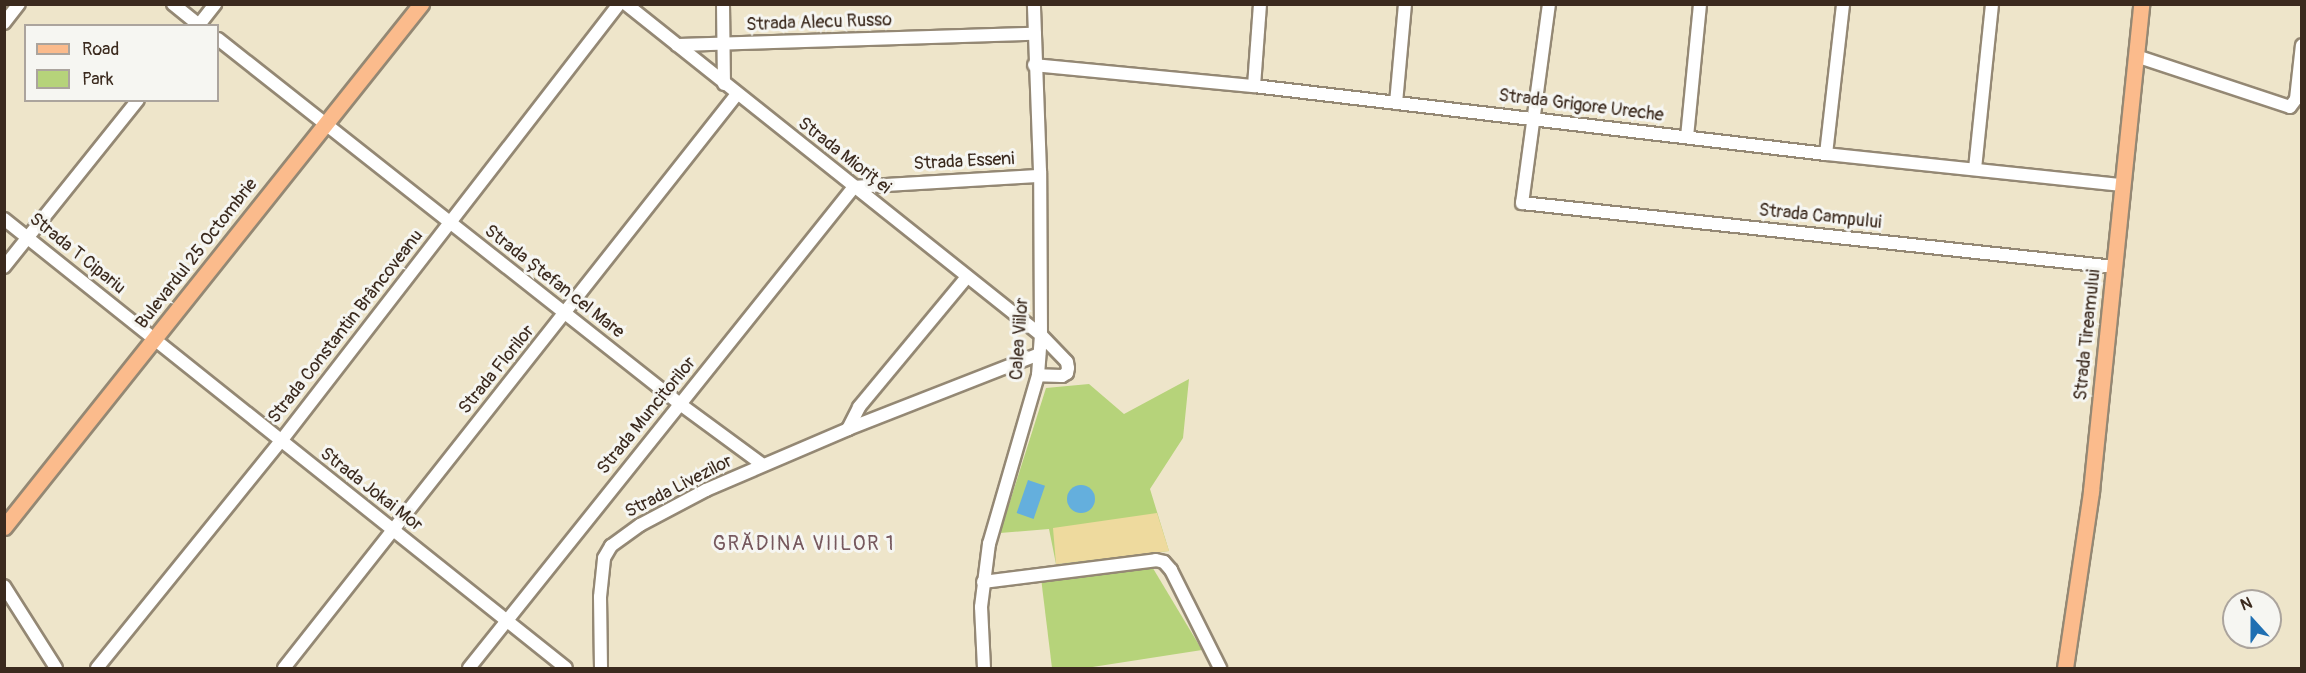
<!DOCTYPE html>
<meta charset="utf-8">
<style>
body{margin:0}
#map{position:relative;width:2306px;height:673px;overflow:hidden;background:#eee5ca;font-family:Pangolin,sans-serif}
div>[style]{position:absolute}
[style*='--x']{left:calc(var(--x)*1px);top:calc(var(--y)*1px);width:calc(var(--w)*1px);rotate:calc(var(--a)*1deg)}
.green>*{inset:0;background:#b6d37a}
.sand>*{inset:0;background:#eeda9e}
.water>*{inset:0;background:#64afdd;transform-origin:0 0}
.round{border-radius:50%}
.roads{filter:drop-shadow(2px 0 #948874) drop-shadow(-2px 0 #948874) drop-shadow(0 2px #948874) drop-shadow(0 -2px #948874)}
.minor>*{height:12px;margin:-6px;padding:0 6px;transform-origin:6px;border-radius:6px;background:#fff}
.major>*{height:15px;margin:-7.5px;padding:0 7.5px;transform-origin:7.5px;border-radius:7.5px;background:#fbbb8c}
span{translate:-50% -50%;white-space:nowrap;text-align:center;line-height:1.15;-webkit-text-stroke:6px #f6f6f2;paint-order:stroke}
.street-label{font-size:18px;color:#3b2a1e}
.neighbourhood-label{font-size:20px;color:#76585d;letter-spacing:1.5px}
.frame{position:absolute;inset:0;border:6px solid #3b2a1e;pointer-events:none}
.legend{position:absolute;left:24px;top:24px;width:195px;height:78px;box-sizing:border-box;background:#f6f6f2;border:2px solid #aba49d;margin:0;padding:8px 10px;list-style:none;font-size:18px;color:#3b2a1e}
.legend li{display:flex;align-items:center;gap:12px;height:30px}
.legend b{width:30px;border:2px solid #aba49d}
.north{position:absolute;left:2222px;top:589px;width:60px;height:60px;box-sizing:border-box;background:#f6f6f2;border:2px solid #aba49d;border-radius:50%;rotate:339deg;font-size:16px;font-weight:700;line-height:24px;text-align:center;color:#3b2a1e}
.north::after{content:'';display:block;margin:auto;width:21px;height:27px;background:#1f6fb2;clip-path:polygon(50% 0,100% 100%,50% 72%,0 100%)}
</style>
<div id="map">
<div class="green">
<div style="clip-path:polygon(1189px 379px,1183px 438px,1150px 489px,1169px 551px,1056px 564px,1049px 529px,1000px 533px,1046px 388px,1089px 384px,1124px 414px)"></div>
<div style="clip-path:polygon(1151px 565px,1202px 650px,1086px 668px,1052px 668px,1041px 578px)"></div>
</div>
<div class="sand">
<div style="clip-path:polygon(1157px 513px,1169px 551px,1056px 564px,1053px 528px)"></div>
</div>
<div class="water">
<div style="left:1028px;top:480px;width:18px;height:35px;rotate:19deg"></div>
<div class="round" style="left:1067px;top:485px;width:28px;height:28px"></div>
</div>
<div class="roads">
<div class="minor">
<div style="--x:173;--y:4;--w:35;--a:39"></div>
<div style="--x:626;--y:4;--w:531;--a:38.58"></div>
<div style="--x:1041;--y:335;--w:37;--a:46"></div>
<div style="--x:1067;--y:362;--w:6;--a:81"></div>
<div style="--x:1068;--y:368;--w:5;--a:101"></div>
<div style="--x:1067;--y:373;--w:6;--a:149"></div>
<div style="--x:1062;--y:376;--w:24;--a:-178"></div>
<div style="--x:723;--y:4;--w:80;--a:89.3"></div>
<div style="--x:1549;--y:4;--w:201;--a:97.7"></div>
<div style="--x:1522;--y:203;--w:596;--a:6.16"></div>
<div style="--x:4;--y:23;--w:24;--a:-52"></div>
<div style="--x:198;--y:26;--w:28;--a:-52"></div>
<div style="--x:218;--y:39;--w:589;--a:38.31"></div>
<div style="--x:680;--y:404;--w:103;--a:36.3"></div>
<div style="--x:677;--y:45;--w:358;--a:-1.8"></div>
<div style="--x:2136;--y:56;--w:162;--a:18.3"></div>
<div style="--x:2290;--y:107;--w:10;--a:-53"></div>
<div style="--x:2296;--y:99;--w:54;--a:-83.7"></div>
<div style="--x:1034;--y:65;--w:221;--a:5.5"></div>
<div style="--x:1254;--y:86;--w:576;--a:6.78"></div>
<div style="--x:1826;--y:154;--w:299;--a:6"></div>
<div style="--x:1254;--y:86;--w:82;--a:-85.8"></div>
<div style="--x:1396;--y:103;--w:99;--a:-84.8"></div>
<div style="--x:1687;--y:137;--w:134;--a:-84.4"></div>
<div style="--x:1826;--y:154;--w:151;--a:-83.5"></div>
<div style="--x:1975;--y:169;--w:166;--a:-84.1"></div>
<div style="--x:4;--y:219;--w:719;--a:38.62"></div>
<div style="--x:4;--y:267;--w:214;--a:-51.3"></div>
<div style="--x:848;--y:429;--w:25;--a:-63"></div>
<div style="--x:859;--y:407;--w:169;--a:-50.3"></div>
<div style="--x:983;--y:582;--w:174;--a:-7.2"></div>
<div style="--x:1156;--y:560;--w:8;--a:14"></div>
<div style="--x:1164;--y:562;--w:11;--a:49"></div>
<div style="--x:1171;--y:570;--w:110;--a:63.4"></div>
<div style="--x:4;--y:586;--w:97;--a:57.6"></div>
<div style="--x:97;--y:668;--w:292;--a:-51"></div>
<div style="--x:281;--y:441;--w:552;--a:-52.28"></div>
<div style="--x:284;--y:668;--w:731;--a:-51.72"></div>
<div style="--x:469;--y:668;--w:616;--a:-51.33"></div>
<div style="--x:854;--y:187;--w:186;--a:-3.4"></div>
<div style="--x:601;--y:668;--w:71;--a:-90.8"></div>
<div style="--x:600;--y:597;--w:39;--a:-84"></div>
<div style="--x:604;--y:558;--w:14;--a:-60"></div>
<div style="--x:611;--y:546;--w:36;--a:-36"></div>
<div style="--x:640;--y:525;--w:75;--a:-27.9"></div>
<div style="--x:706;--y:490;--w:155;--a:-23.2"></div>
<div style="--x:848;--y:429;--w:205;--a:-21.4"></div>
<div style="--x:984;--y:668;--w:61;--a:-92.8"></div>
<div style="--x:981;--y:607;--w:64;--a:-82.8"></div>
<div style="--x:989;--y:544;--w:176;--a:-73.8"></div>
<div style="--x:1038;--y:375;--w:40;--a:-85.7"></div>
<div style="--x:1041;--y:335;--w:164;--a:-90.3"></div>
<div style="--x:1040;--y:171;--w:167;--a:-92.1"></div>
</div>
<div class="major">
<div style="--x:4;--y:527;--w:669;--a:-51.43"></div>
<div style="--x:2065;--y:668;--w:179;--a:-81.6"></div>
<div style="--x:2091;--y:491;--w:490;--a:-84.1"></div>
</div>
</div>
<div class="street-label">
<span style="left:819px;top:23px;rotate:-2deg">Strada Alecu Russo</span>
<span style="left:1581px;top:106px;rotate:7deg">Strada Grigore Ureche</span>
<span style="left:844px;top:156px;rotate:38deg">Strada Mioriței</span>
<span style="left:964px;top:162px;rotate:-3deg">Strada Esseni</span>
<span style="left:1820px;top:217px;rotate:6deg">Strada Campului</span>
<span style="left:77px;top:254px;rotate:39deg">Strada T Cipariu</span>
<span style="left:197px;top:254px;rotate:-52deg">Bulevardul 25 Octombrie</span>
<span style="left:554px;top:282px;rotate:38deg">Strada Ștefan cel Mare</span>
<span style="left:346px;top:327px;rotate:-52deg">Strada Constantin Brâncoveanu</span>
<span style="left:2088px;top:335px;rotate:-84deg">Strada Tireamului</span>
<span style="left:1020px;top:339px;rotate:-86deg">Calea Viilor</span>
<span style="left:497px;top:370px;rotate:-51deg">Strada Florilor</span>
<span style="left:647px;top:416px;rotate:-51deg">Strada Muncitorilor</span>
<span style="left:679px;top:487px;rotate:-27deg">Strada Livezilor</span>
<span style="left:371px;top:490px;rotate:38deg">Strada Jokai Mor</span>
</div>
<div class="neighbourhood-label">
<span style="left:804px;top:543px">GRĂDINA VIILOR 1</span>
</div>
<div class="frame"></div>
<ul class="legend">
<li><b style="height:8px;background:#fbbb8c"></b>Road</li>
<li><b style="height:16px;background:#b6d37a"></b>Park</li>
</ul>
<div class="north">N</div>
</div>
